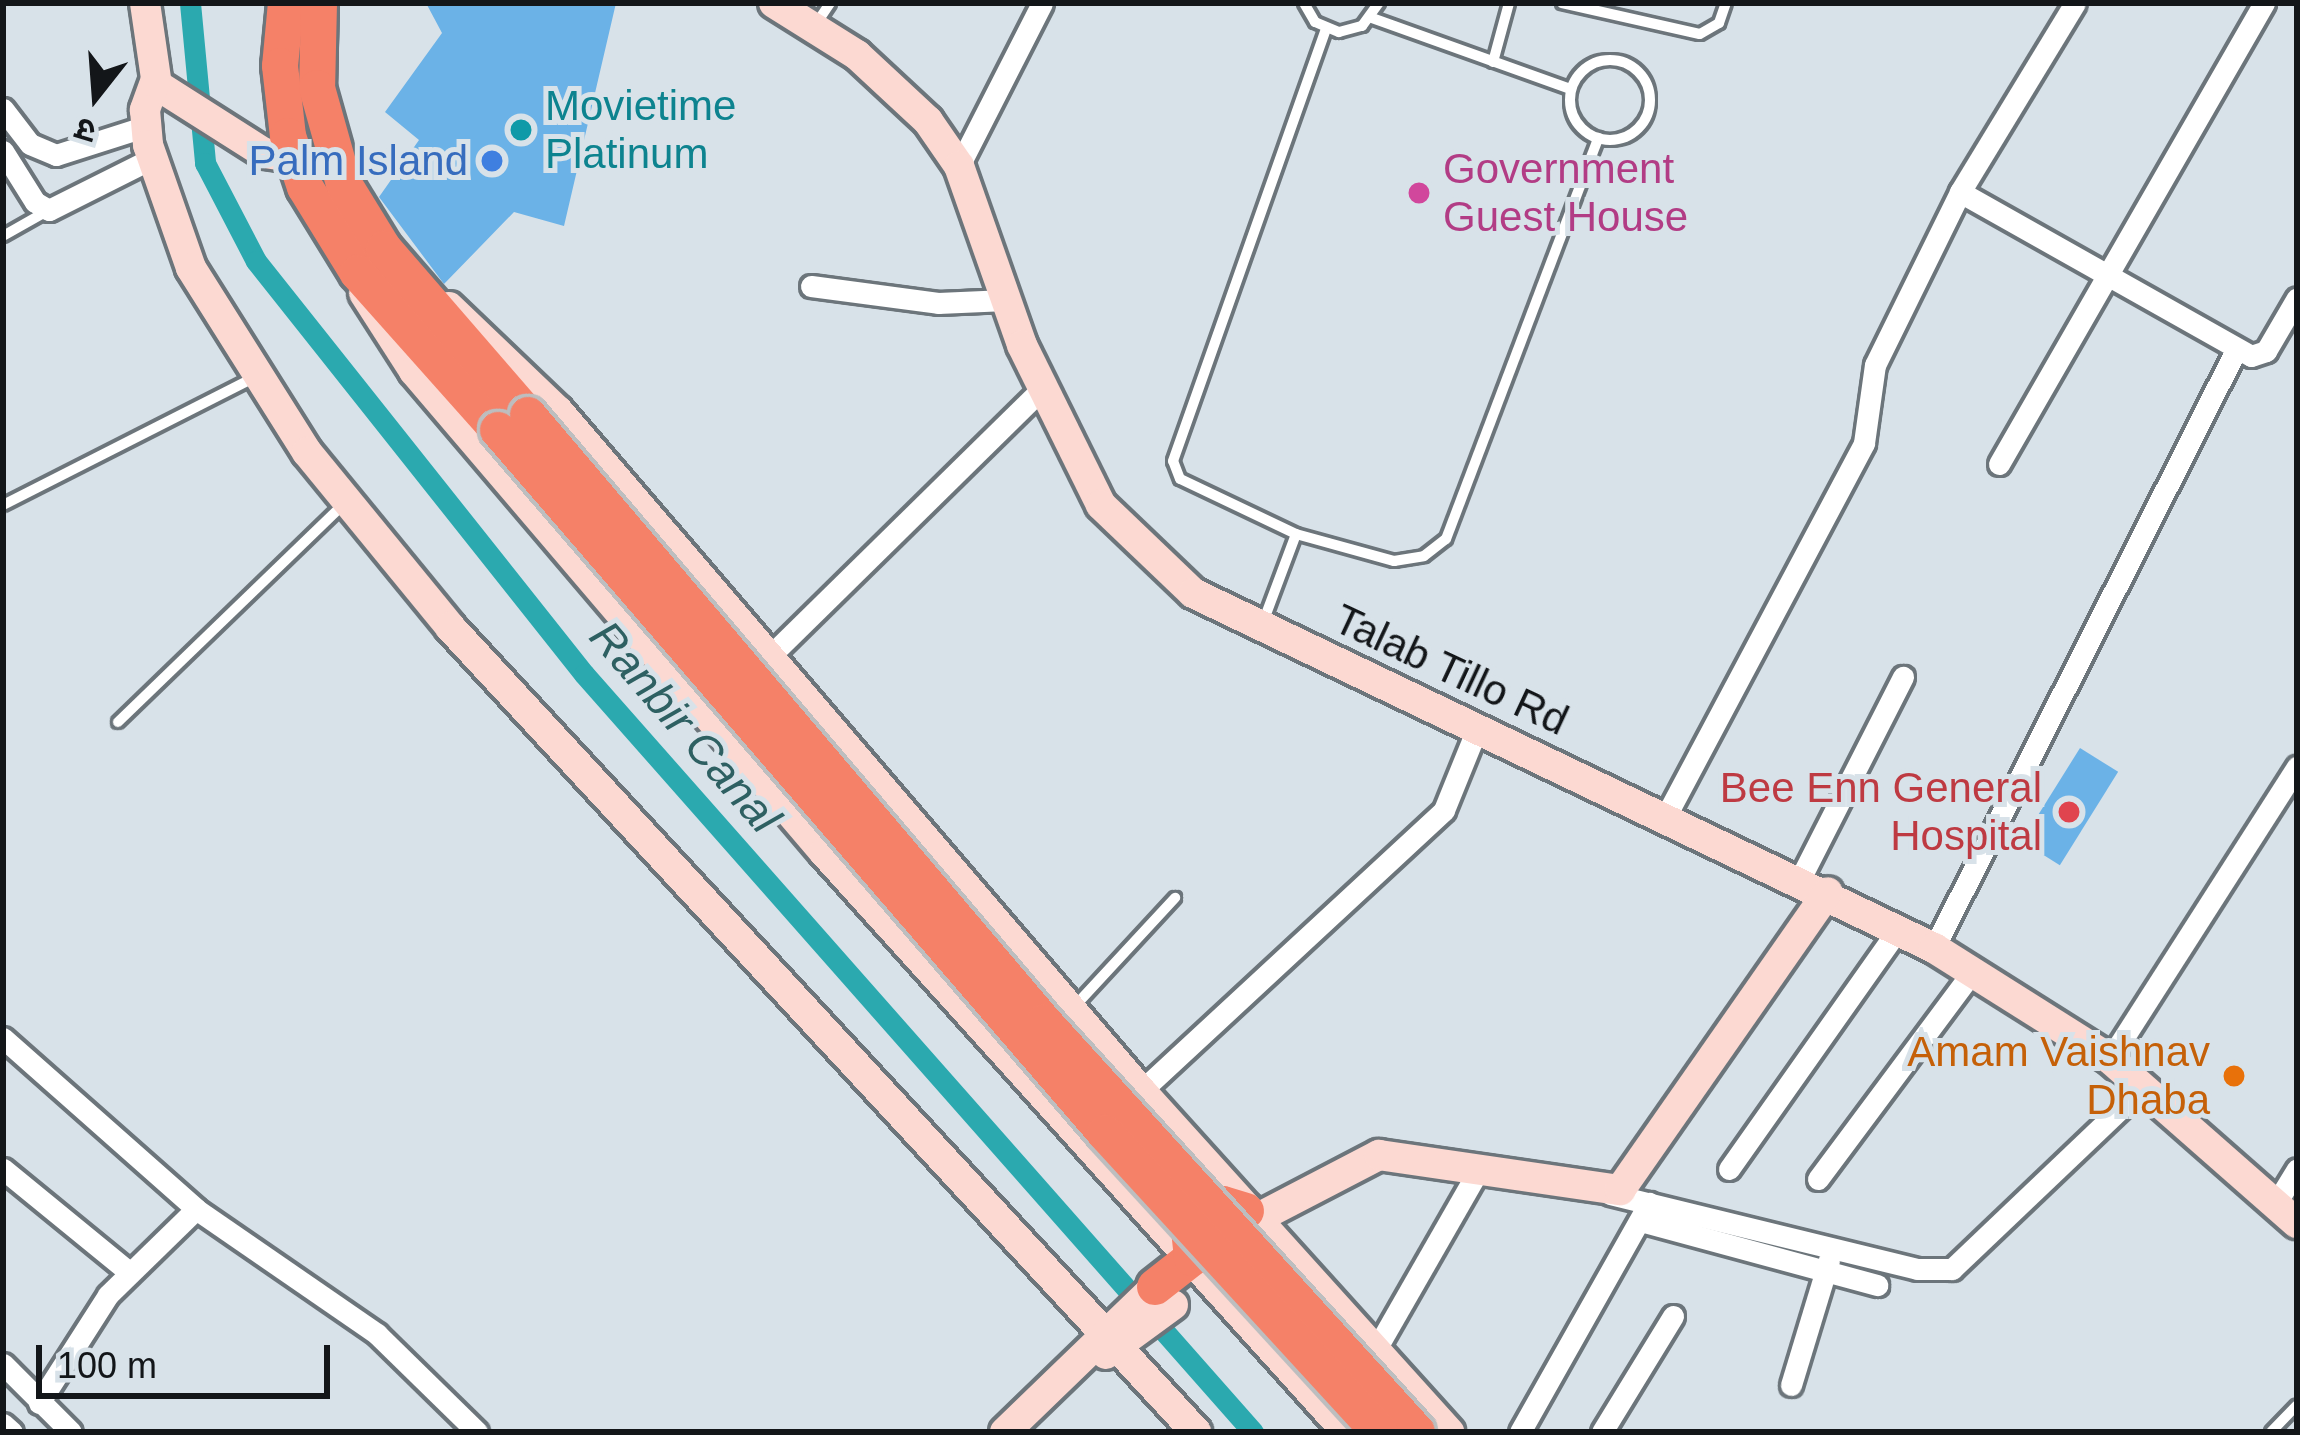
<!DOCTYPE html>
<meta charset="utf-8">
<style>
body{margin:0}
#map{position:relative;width:2300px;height:1435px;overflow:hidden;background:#d8e2e9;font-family:Arial,"Noto Sans Devanagari",sans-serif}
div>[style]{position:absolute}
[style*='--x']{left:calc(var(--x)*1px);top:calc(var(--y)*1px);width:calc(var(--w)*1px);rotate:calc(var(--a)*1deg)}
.canal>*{height:21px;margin:-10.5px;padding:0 10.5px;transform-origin:10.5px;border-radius:10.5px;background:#2ba9af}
.building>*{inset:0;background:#6bb2e7;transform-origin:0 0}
.roads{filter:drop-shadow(3px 0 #6c757b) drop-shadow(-3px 0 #6c757b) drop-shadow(0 3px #6c757b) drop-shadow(0 -3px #6c757b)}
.lane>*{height:10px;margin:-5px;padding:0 5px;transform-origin:5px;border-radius:5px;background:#fff}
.lane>.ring{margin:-5px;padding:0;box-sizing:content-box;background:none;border:10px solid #fff;border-radius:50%}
.street>*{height:21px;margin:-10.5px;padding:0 10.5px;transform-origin:10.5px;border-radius:10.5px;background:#fff}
.secondary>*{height:30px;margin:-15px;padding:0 15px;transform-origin:15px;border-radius:15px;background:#fcd9d2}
.highway>*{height:36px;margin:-18px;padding:0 18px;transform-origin:18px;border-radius:18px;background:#f58168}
.bridges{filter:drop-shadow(3px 0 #bdbebf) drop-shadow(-3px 0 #bdbebf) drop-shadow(0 3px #bdbebf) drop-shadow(0 -3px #bdbebf)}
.highway-bridge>*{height:36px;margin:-18px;padding:0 18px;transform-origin:18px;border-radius:18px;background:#f58168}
.dots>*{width:33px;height:33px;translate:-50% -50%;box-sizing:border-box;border:6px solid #d8e2e9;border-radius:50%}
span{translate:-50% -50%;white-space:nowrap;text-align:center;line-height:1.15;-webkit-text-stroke:10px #d8e2e9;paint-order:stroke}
.culture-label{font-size:42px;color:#0d838f}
.left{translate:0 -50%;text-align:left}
.shop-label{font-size:42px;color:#366cbe}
.right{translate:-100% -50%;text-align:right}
.hotel-label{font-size:42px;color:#b23c85}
.street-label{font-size:42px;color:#131619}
.health-label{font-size:42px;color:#be3a42}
.food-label{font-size:42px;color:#c56008}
.water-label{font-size:45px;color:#2e6062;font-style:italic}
.frame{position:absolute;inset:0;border:6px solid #131619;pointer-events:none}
.north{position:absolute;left:36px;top:36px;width:120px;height:120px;-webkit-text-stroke:9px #d8e2e9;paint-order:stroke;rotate:197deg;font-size:33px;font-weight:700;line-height:48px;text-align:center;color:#131619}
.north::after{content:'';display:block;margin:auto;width:42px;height:54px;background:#131619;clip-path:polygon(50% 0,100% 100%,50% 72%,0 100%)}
.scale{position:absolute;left:36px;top:1345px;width:294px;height:54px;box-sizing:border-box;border:6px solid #131619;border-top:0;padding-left:15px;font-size:36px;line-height:42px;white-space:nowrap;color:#131619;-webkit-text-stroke:9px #d8e2e9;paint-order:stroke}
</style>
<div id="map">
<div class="canal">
<div style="--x:190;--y:3;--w:161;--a:84.6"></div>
<div style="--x:205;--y:163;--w:110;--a:62.5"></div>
<div style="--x:256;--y:261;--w:527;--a:51.54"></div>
<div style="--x:584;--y:674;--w:1011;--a:48.57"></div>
</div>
<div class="building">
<div style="clip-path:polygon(426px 3px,616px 3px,564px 226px,514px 212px,444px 284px,379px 197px,419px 140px,385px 112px,442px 33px)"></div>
<div style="left:2080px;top:748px;width:45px;height:110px;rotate:32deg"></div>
</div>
<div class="roads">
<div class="lane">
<div style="--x:1304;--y:3;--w:22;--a:60"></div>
<div style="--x:1315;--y:22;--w:26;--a:23"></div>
<div style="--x:1339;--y:32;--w:24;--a:-15"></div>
<div style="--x:1362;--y:26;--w:29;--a:-54"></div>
<div style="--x:1562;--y:3;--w:141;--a:12.7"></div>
<div style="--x:1700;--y:34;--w:22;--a:-30"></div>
<div style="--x:1719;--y:23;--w:21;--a:-71"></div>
<div style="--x:1372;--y:18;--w:210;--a:19.7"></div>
<div style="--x:816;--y:24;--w:25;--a:-56"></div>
<div class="ring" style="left:1570px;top:60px;width:70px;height:70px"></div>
<div style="--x:1493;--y:62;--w:61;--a:-74.8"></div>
<div style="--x:3;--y:236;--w:51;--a:-29.6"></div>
<div style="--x:3;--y:505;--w:280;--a:-26.9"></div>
<div style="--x:1296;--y:534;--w:128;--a:-154.6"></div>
<div style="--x:1180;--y:479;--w:19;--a:-111"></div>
<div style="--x:1173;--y:461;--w:458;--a:-70.5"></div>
<div style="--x:1262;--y:625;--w:97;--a:-69.5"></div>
<div style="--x:1296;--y:534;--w:102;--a:15.4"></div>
<div style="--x:1394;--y:561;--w:30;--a:-9"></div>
<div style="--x:1424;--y:556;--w:28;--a:-38"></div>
<div style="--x:1446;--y:539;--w:429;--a:-69.2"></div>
<div style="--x:118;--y:722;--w:314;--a:-44"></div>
<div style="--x:1074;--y:1007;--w:149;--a:-47.2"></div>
<div style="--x:2271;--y:1432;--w:37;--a:-46"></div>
</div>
<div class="street">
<div style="--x:3;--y:109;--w:44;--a:52.4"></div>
<div style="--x:30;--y:144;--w:28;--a:23"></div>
<div style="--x:56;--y:155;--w:92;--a:-17.7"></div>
<div style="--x:3;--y:151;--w:60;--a:57.9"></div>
<div style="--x:35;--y:202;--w:16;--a:30"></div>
<div style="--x:49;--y:210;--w:114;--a:-26.6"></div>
<div style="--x:959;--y:166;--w:183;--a:-63"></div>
<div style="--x:1960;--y:192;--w:334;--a:29.4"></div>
<div style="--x:2251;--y:356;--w:16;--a:-18"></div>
<div style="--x:2266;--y:351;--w:61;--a:-59.7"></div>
<div style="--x:811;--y:286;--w:128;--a:7.6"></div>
<div style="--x:938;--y:303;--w:68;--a:-2.5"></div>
<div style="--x:1999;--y:464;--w:532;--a:-60.11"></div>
<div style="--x:768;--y:658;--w:385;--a:-44.5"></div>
<div style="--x:1667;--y:814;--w:420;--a:-62"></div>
<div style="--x:1864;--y:443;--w:79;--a:-82"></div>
<div style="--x:1875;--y:365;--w:193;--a:-63.8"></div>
<div style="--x:1960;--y:192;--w:221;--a:-58.7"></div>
<div style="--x:1800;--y:879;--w:227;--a:-63"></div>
<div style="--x:1934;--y:948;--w:670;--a:-63.21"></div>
<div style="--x:3;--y:1038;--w:258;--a:41.5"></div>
<div style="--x:196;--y:1209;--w:220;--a:34.6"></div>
<div style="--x:377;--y:1334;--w:140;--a:44.4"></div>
<div style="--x:2110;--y:1059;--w:347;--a:-57.4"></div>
<div style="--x:1141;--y:1091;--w:413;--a:-42.8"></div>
<div style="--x:1444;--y:810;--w:85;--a:-67.9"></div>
<div style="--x:3;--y:1169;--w:163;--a:39.3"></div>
<div style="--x:1729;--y:1169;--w:294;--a:-54.8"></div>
<div style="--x:1818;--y:1179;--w:259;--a:-53.3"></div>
<div style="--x:1610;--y:1194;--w:316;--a:13.7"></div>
<div style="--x:1917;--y:1269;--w:35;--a:0"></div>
<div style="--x:1952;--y:1269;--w:262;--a:-43.6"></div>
<div style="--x:2275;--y:1205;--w:42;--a:-58.6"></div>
<div style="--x:1641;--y:1221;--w:245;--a:15.2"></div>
<div style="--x:1375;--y:1351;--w:211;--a:-60.2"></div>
<div style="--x:3;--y:1364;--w:96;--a:45"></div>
<div style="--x:1791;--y:1385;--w:131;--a:-73.1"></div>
<div style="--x:39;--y:1403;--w:128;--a:-57.4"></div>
<div style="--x:108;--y:1295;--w:123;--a:-44.3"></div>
<div style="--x:3;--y:1424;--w:12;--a:42"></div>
<div style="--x:1520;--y:1432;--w:263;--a:-60.6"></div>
<div style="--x:1602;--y:1432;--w:136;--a:-58.5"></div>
</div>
<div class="secondary">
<div style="--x:145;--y:3;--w:83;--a:81.7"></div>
<div style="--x:157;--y:85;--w:127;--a:32.4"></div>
<div style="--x:264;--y:153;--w:30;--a:8"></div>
<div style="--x:774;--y:3;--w:98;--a:32.1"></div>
<div style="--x:857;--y:55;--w:97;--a:42.9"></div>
<div style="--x:928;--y:121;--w:55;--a:55.4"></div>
<div style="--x:959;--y:166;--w:190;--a:70.6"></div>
<div style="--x:1022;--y:345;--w:178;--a:63.7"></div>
<div style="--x:1101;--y:505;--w:127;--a:43.7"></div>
<div style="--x:1193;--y:593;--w:822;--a:25.6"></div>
<div style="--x:1934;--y:948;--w:208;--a:32.2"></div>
<div style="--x:2110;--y:1059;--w:249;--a:41.3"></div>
<div style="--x:155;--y:82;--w:30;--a:110"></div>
<div style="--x:145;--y:110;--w:35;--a:85"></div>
<div style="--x:148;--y:145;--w:130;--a:70.7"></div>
<div style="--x:191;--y:268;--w:218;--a:57.8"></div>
<div style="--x:307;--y:452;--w:226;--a:50.7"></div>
<div style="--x:450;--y:627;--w:1098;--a:47.18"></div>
<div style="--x:364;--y:293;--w:93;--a:57.3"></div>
<div style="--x:414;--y:371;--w:632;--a:49.56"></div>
<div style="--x:824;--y:852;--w:781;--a:47.96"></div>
<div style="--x:449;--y:307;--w:151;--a:43.7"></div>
<div style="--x:558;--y:411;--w:896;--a:49.39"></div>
<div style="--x:1141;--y:1091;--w:460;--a:47.9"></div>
<div style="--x:1254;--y:1220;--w:141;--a:-27.5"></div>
<div style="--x:1379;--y:1155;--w:244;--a:8.3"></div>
<div style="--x:1620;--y:1190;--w:363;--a:-55.1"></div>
<div style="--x:1106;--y:1354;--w:83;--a:-36.2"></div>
<div style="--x:1005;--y:1432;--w:209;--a:-44"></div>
</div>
<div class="highway">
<div style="--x:286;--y:3;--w:63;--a:95.4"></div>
<div style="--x:280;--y:66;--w:70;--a:83.5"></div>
<div style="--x:288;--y:136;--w:54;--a:71.6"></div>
<div style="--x:305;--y:187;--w:101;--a:58.4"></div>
<div style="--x:358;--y:273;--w:210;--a:48.3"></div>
<div style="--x:319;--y:3;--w:85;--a:91.3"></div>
<div style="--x:317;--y:88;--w:100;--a:74.3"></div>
<div style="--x:344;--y:184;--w:76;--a:58.4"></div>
<div style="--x:384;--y:249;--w:220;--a:49.1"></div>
<div style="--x:1155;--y:1287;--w:47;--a:-38.1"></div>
<div style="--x:1192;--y:1258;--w:29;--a:-96"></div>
<div style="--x:1189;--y:1229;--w:22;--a:-54"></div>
<div style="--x:1202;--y:1211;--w:22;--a:-18"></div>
<div style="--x:1223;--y:1204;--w:24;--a:17"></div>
</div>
</div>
<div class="bridges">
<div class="highway-bridge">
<div style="--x:528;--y:415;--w:797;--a:49.63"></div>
<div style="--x:1044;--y:1022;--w:554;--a:47.71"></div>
<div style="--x:498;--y:430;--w:929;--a:49.19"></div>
<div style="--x:1105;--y:1133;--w:406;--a:47.5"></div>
</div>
</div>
<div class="dots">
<div style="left:521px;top:130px;background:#0f9aa8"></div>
<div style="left:492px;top:161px;background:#3f7fe0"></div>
<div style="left:1419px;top:193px;background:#d1479c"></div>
<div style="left:2069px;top:812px;background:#e0444e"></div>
<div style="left:2234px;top:1076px;background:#e8710a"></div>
</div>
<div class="culture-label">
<span class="left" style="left:545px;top:130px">Movietime<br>Platinum</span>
</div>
<div class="shop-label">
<span class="right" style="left:468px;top:161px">Palm Island</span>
</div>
<div class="hotel-label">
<span class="left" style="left:1443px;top:193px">Government<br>Guest House</span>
</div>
<div class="street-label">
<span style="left:1451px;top:670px;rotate:25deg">Talab Tillo Rd</span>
</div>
<div class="health-label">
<span class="right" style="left:2042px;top:812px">Bee Enn General<br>Hospital</span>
</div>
<div class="food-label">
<span class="right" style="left:2210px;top:1076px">Amam Vaishnav<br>Dhaba</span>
</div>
<div class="water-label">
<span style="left:685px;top:727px;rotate:49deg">Ranbir Canal</span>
</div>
<div class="frame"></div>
<div class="north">उ</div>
<div class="scale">100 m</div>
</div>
